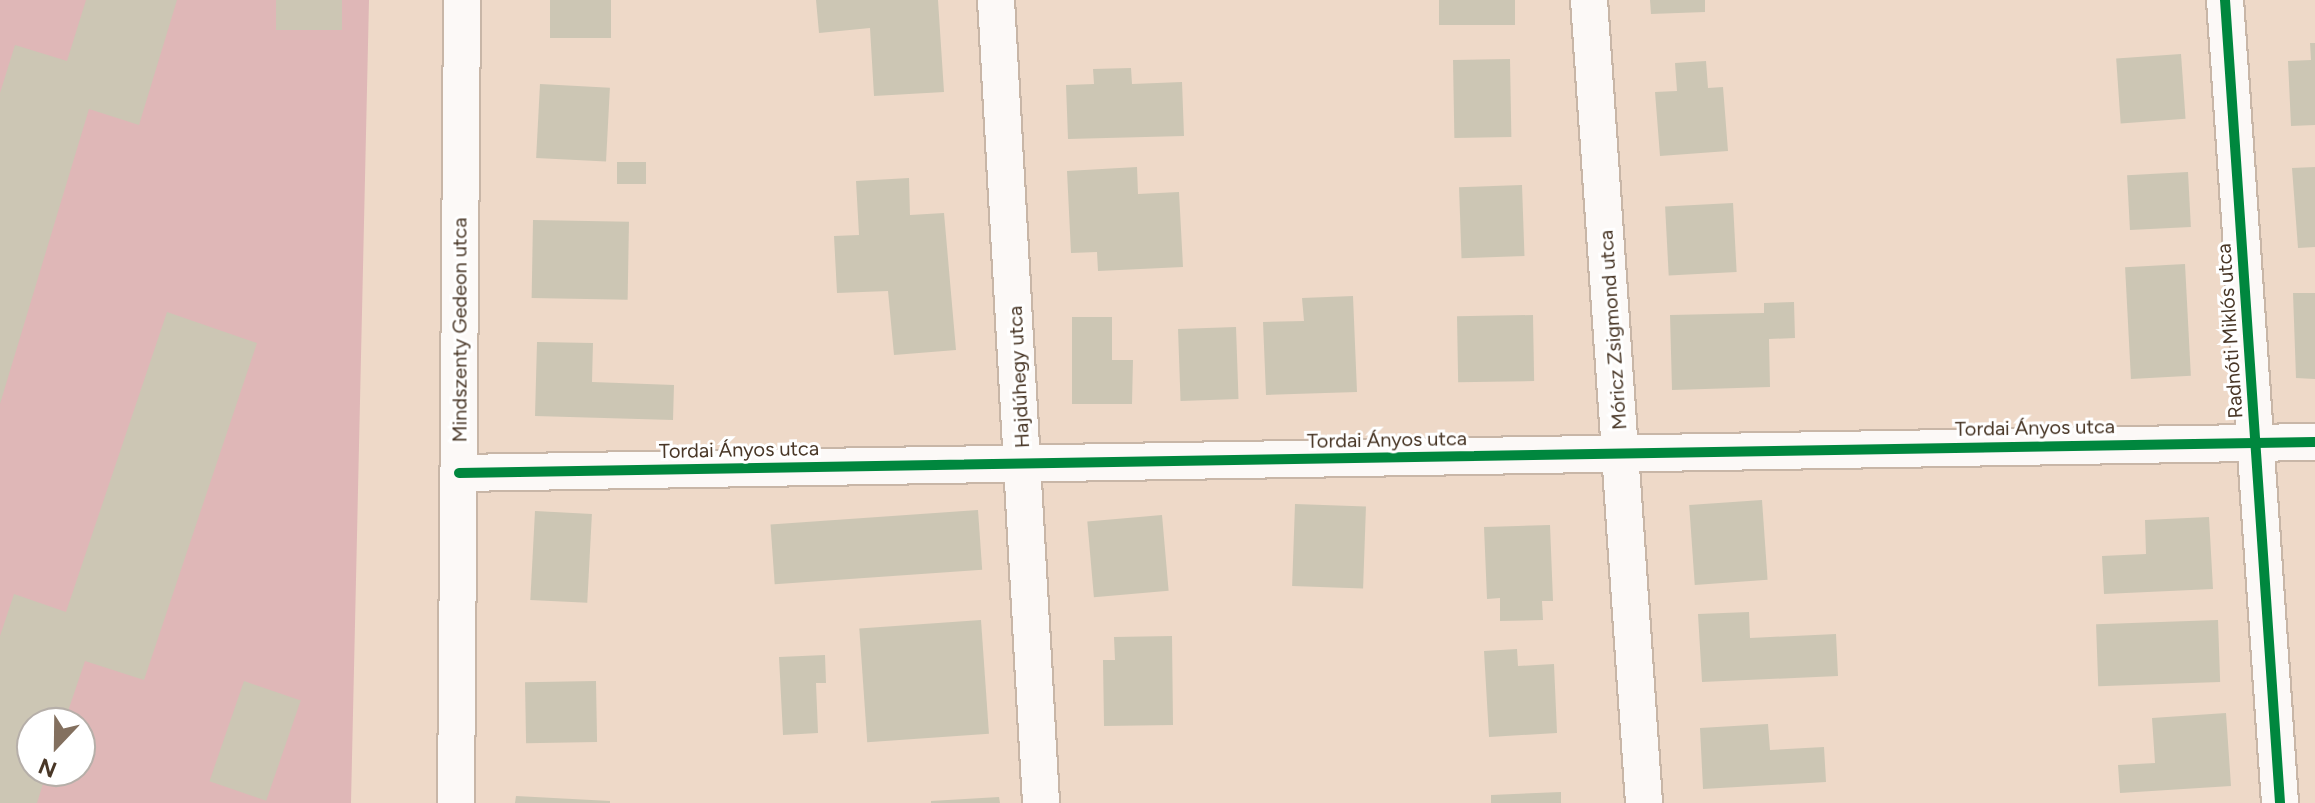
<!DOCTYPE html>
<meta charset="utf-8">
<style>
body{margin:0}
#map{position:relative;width:2315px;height:803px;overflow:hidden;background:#eed9c8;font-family:Figtree,sans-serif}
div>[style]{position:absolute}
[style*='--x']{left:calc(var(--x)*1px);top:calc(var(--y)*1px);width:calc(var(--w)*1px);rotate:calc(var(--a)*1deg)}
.green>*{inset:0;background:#dfb7b7}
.building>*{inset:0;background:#ccc6b4;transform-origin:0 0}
.roads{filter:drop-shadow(2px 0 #c8b6a7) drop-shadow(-2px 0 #c8b6a7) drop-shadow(0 2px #c8b6a7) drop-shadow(0 -2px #c8b6a7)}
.street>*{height:36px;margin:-18px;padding:0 18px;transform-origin:18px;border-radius:18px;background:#fcf9f7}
.cycleway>*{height:10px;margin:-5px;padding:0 5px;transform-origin:5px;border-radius:5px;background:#00873e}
span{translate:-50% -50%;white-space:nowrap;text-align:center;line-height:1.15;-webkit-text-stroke:6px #fff;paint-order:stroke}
.street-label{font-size:20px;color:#493727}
.north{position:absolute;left:16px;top:707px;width:80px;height:80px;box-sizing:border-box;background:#fff;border:2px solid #b6afa9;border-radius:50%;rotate:202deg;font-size:22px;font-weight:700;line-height:32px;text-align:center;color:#493727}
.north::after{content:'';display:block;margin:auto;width:28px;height:36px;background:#83705f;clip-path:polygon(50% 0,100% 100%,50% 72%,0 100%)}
</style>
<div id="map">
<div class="green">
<div style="clip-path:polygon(evenodd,0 0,369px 0,351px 803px,0 803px,0 0,32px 723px,80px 723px,80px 771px,32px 771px,32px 723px)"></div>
</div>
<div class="building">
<div style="clip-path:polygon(86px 0,177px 0,139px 125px,89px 109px,0 404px,0 93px,15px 45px,67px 61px)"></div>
<div style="left:276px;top:0;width:66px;height:30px"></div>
<div style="left:550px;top:0;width:61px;height:38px"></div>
<div style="clip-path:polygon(816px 0,938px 0,944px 92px,874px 96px,870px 28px,819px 33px)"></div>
<div style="left:1439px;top:0;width:76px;height:25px"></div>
<div style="clip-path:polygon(1650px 0,1705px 0,1705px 12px,1651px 14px)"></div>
<div style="clip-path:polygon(2310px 43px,2315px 43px,2315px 125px,2291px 126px,2288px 61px,2311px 60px)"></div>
<div style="left:2181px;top:54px;width:65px;height:65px;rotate:86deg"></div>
<div style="left:1510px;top:59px;width:78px;height:57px;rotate:89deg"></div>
<div style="clip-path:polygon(1706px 61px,1708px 88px,1723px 87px,1728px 151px,1660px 156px,1655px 92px,1677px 91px,1675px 63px)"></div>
<div style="clip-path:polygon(1131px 68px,1132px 84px,1182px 82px,1184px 136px,1068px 139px,1066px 85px,1094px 84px,1093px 69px)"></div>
<div style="left:540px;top:84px;width:70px;height:74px;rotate:3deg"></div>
<div style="left:617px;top:162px;width:29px;height:22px"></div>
<div style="clip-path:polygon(1137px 167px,1138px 194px,1179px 192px,1183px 267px,1098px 271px,1097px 252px,1071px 253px,1067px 171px)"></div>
<div style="clip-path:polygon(2315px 167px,2315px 247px,2298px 248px,2292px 168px)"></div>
<div style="left:2188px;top:172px;width:55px;height:61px;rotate:87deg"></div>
<div style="clip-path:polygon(909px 178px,910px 215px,944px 213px,956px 350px,894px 355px,888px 291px,837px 293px,834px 236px,859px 235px,856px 181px)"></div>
<div style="left:1522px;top:185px;width:71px;height:63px;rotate:88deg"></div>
<div style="left:1733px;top:203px;width:69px;height:68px;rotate:87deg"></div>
<div style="left:533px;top:220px;width:96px;height:78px;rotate:1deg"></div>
<div style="left:2185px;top:264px;width:112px;height:60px;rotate:87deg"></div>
<div style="clip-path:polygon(2293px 293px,2315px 293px,2315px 379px,2296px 378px)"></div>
<div style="clip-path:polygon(1353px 296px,1357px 392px,1266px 395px,1263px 322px,1304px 321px,1302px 298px)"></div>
<div style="clip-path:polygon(1794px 302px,1795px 338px,1769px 339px,1770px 387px,1672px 390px,1670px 315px,1764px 313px,1764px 303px)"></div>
<div style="clip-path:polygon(167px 312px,257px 343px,144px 680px,85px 661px,64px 723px,32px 723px,32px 771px,47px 771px,37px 803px,0 803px,0 636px,14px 594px,66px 612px)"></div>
<div style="left:1533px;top:315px;width:66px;height:76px;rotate:89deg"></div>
<div style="clip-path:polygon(1072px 317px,1112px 317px,1112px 360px,1133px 360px,1132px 404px,1072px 404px)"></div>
<div style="left:1236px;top:327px;width:72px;height:58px;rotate:88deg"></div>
<div style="clip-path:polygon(537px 342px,593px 343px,592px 382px,674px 385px,673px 420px,535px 416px)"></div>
<div style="left:1762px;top:500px;width:80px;height:73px;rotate:86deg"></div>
<div style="left:1295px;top:504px;width:71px;height:82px;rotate:2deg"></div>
<div style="left:978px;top:510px;width:60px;height:208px;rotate:86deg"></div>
<div style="left:535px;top:511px;width:57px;height:89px;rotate:3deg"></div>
<div style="left:1162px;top:515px;width:76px;height:75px;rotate:85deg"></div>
<div style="clip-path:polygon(2209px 517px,2213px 589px,2104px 594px,2102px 556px,2146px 554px,2145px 520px)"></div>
<div style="clip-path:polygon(1550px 525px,1553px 601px,1542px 601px,1543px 620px,1500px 621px,1500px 598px,1487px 599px,1484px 527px)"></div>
<div style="clip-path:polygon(1749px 612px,1750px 638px,1836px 634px,1838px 676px,1702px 682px,1698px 614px)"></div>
<div style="left:981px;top:620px;width:114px;height:122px;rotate:86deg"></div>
<div style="left:2218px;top:620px;width:62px;height:122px;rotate:88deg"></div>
<div style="clip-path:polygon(1172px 636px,1173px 725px,1104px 726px,1103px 660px,1115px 660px,1114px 637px)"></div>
<div style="clip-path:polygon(1517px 649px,1518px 666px,1554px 664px,1557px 733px,1489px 737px,1484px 651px)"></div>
<div style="clip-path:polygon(825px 655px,826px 683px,816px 683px,818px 733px,783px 735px,779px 657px)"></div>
<div style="left:244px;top:681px;width:60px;height:106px;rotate:19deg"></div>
<div style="left:596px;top:681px;width:61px;height:71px;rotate:89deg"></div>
<div style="clip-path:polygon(2226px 713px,2231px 786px,2120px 793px,2118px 765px,2155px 763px,2152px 718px)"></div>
<div style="clip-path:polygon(1768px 724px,1770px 750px,1824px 747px,1826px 782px,1703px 789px,1700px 728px)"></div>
<div style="clip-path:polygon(1561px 792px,1561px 803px,1491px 803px,1491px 795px)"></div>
<div style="clip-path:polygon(516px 796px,610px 801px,610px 803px,515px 803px)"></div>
<div style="clip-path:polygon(999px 797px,1000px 803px,931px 803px,931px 801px)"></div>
</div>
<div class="roads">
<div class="street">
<div style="--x:996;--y:0;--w:804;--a:86.79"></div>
<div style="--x:1589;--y:0;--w:805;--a:86.08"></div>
<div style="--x:2225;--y:0;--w:805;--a:86.08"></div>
<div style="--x:459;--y:473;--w:1856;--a:-0.96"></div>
<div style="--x:456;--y:803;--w:803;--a:-89.57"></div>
</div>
</div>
<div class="cycleway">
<div style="--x:2225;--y:0;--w:805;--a:86.08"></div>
<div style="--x:459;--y:473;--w:1856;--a:-0.96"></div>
</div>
<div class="street-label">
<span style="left:460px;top:330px;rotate:-90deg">Mindszenty Gedeon utca</span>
<span style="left:1613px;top:330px;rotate:-94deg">Móricz Zsigmond utca</span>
<span style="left:2230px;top:331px;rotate:-94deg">Radnóti Miklós utca</span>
<span style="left:1019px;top:377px;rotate:-93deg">Hajdúhegy utca</span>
<span style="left:2035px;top:428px;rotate:-1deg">Tordai Ányos utca</span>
<span style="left:1387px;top:440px;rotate:-1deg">Tordai Ányos utca</span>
<span style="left:739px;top:450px;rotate:-1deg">Tordai Ányos utca</span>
</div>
<div class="north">N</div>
</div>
